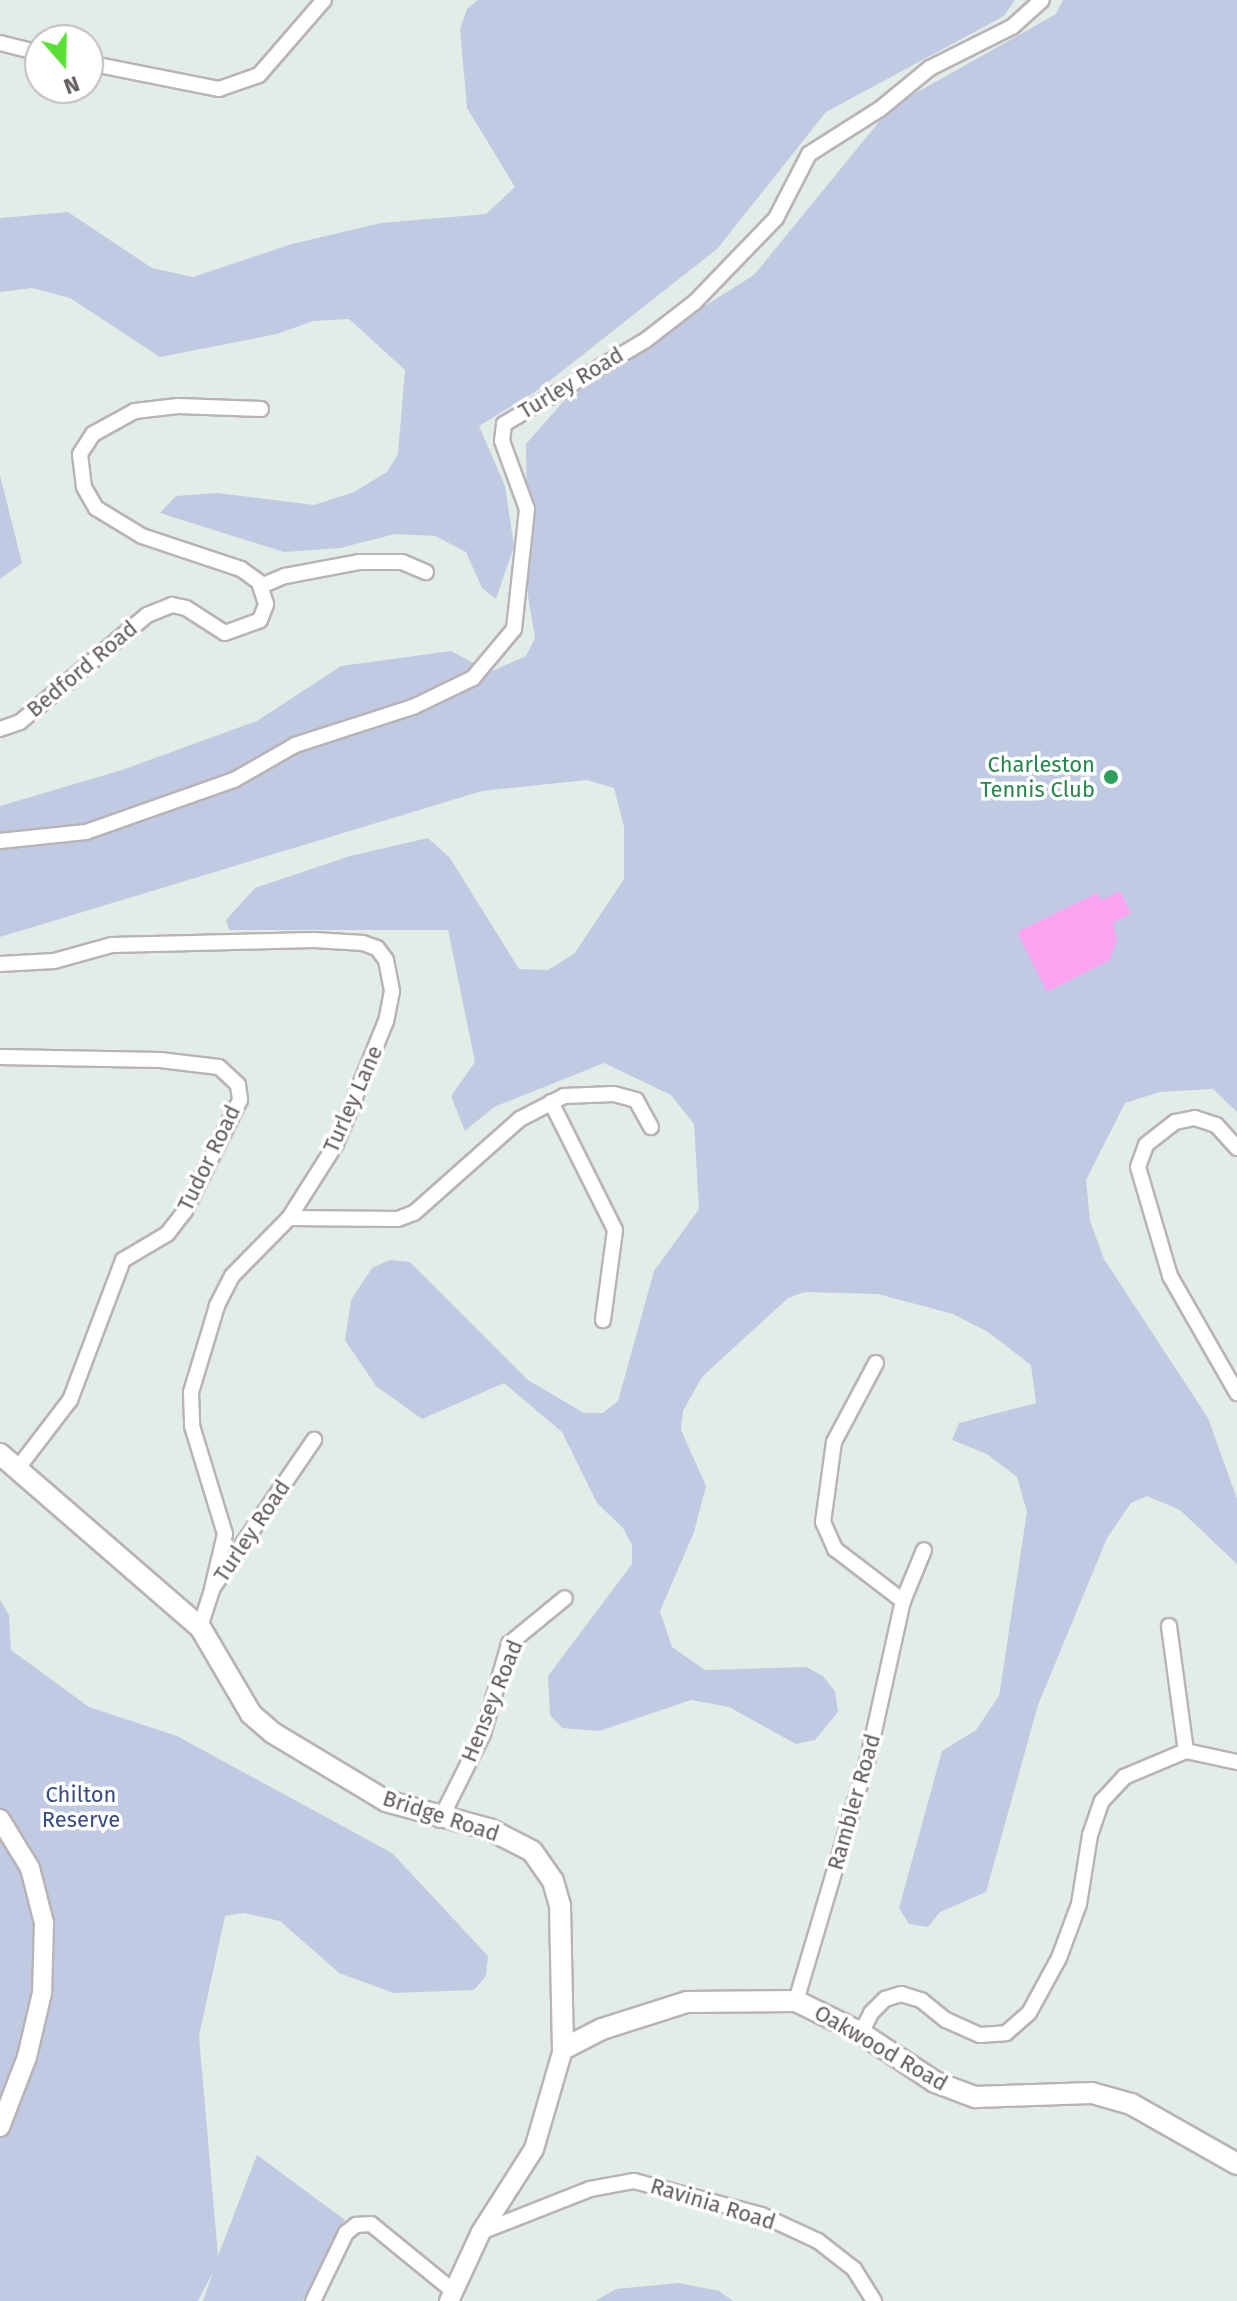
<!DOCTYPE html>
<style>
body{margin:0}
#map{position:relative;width:1237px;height:2301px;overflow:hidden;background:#e2ede7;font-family:"Fira Sans",sans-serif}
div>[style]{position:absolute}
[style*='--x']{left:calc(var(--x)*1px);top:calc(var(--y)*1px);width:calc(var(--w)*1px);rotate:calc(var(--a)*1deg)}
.green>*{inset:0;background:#c0cae3}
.water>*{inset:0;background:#fba4ef}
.roads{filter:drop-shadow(2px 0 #b9b3b7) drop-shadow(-2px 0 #b9b3b7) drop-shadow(0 2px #b9b3b7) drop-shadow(0 -2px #b9b3b7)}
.minor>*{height:14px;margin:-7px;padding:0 7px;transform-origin:7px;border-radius:7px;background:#fff}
.tertiary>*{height:18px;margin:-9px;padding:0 9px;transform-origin:9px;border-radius:9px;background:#fff}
.secondary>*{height:20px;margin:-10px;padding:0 10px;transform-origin:10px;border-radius:10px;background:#fff}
.dots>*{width:22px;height:22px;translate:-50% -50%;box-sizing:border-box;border:4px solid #fff;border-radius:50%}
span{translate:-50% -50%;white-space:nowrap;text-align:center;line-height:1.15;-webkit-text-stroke:7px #fff;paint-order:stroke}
.street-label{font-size:22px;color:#625b60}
.leisure-label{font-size:22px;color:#27864d}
.right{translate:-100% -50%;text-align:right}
.park-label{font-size:22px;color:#394b83}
.north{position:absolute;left:24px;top:24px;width:80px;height:80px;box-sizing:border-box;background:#fff;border:2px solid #c0bdbf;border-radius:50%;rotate:160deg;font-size:22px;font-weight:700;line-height:32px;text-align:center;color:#625b60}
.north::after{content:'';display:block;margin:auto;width:28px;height:36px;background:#5ae035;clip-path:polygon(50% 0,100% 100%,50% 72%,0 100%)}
</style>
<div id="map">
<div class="green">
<div style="clip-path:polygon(478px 0,1015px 0,1004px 16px,826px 112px,717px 249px,538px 390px,479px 426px,505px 486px,514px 546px,496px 599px,482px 588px,466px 552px,435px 536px,395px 534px,340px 548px,284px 552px,160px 513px,176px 496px,217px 493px,314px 505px,354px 492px,387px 472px,398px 454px,405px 370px,349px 319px,313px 321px,277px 334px,160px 357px,70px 298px,32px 288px,0 292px,0 218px,68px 212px,152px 268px,193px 277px,292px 244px,381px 223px,486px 214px,515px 187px,467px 108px,460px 29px,467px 9px)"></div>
<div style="clip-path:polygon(1063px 0,1237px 0,1237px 1112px,1213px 1089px,1160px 1092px,1125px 1103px,1086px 1180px,1090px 1221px,1104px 1259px,1208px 1418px,1237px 1499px,1237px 1564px,1180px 1510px,1147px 1496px,1131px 1503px,1107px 1538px,1038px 1705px,986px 1892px,940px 1912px,928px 1927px,909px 1924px,899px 1908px,942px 1751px,976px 1730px,999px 1696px,1027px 1512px,1017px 1477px,987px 1454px,952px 1440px,959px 1423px,1036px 1403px,1031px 1365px,988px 1332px,953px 1314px,878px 1294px,805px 1292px,788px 1298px,702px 1377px,683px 1411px,681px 1430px,706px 1486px,694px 1532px,660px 1611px,672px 1647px,705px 1670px,806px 1667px,823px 1676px,835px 1691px,838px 1712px,815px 1740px,796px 1744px,729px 1707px,691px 1700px,599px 1731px,562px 1728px,550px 1715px,548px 1676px,632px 1564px,632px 1545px,623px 1528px,597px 1503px,562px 1432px,504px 1383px,422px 1419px,376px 1386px,345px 1340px,351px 1300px,372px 1268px,390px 1260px,410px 1262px,528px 1380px,584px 1413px,603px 1413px,618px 1401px,654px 1271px,699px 1209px,694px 1124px,671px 1095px,604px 1063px,494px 1107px,465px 1131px,451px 1096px,475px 1062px,448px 930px,229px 930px,226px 920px,255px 888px,350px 856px,428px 838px,450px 858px,519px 969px,548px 970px,574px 954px,624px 879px,624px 827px,614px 788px,587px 780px,482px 791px,0 937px,0 806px,122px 770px,257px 721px,341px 666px,451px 651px,490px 672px,526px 656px,535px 638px,528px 596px,526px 444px,577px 386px,754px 275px,891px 107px,1056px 14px)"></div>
<div style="clip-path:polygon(0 475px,22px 563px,0 579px)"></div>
<div style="clip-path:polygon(0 1600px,9px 1615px,11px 1650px,89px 1707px,177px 1736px,392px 1853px,488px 1956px,486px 1976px,474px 1990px,394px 1993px,339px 1973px,280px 1921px,244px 1913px,225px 1916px,199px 2036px,218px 2256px,257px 2155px,345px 2220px,303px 2301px,203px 2301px,213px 2272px,198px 2301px,0 2301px)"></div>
<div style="clip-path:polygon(679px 2283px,719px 2291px,733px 2301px,595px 2301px,616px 2289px)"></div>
</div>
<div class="water">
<div style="clip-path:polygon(1120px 891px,1131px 913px,1113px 923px,1117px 940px,1110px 960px,1047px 992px,1017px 932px,1097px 893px,1102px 900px)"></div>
</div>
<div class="roads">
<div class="minor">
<div style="--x:0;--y:43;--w:41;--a:14"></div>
<div style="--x:88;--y:63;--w:134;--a:11.2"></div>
<div style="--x:219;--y:89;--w:42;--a:-19.3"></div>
<div style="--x:259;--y:75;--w:99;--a:-49.1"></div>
<div style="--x:261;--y:586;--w:26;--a:-23"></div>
<div style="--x:285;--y:576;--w:75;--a:-10.7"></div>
<div style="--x:359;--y:562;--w:43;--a:0"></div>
<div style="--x:402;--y:562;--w:26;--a:23"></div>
<div style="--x:0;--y:729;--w:21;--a:-19"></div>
<div style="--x:20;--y:722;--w:166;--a:-40.1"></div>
<div style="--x:147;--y:615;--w:27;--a:-22"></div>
<div style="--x:172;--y:605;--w:14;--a:12"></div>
<div style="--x:186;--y:608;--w:46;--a:32.7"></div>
<div style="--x:225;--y:633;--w:37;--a:-20"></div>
<div style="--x:260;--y:620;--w:17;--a:-69"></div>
<div style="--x:266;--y:604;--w:23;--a:-108"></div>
<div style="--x:259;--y:582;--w:22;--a:-144"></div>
<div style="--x:241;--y:569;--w:104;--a:-161.6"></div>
<div style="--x:142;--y:536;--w:54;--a:-148.7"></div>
<div style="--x:96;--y:508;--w:24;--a:-120"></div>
<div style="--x:84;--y:487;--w:33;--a:-97"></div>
<div style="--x:80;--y:454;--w:24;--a:-57"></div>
<div style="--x:93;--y:434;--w:48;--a:-28.7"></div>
<div style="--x:135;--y:411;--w:43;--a:-6.6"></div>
<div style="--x:178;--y:406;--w:83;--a:2.1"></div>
<div style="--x:0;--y:841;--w:86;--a:-6"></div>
<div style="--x:86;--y:832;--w:157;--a:-19.4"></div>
<div style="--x:234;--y:780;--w:70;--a:-29.8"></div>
<div style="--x:295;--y:745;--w:124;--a:-17.9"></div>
<div style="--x:413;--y:707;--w:67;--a:-25.8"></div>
<div style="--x:473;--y:678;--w:64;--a:-50.1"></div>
<div style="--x:514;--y:629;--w:121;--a:-83.8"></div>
<div style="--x:527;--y:509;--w:72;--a:-110.2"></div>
<div style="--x:502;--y:441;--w:17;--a:-83"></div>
<div style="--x:504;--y:424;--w:165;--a:-30.6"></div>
<div style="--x:646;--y:340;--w:62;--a:-37.8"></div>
<div style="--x:695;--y:302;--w:117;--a:-46"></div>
<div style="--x:776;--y:218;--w:72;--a:-62.7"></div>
<div style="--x:809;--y:154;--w:84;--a:-32.4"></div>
<div style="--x:880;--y:109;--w:65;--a:-39.4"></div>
<div style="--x:930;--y:68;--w:92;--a:-26.6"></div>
<div style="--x:1012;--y:27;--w:40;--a:-42"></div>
<div style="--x:0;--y:964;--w:54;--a:-3.2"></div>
<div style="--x:54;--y:961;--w:60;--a:-15.4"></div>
<div style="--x:112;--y:945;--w:202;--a:-1.4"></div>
<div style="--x:314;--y:940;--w:49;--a:3.5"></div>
<div style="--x:363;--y:943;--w:15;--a:20"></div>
<div style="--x:377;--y:948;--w:15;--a:53"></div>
<div style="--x:386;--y:960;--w:32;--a:79"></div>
<div style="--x:392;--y:991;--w:31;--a:101"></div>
<div style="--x:386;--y:1021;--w:133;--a:112.1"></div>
<div style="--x:336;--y:1144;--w:88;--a:122.4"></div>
<div style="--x:289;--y:1218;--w:81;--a:134.5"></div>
<div style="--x:232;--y:1276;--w:34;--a:117"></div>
<div style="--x:217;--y:1306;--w:90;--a:106.8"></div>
<div style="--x:191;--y:1392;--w:34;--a:88"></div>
<div style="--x:192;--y:1426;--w:113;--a:73"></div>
<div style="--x:225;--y:1534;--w:57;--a:103.3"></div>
<div style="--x:0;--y:1057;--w:160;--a:1.1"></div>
<div style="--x:160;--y:1060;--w:59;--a:6.8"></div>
<div style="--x:219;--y:1067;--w:26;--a:43"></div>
<div style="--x:238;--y:1085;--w:15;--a:82"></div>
<div style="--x:240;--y:1100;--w:124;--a:116.4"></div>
<div style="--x:185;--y:1211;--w:29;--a:128"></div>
<div style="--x:167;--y:1234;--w:51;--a:149.4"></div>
<div style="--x:123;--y:1260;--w:150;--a:110.7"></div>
<div style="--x:70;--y:1400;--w:86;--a:127.4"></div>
<div style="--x:551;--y:1102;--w:143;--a:63.4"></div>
<div style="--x:615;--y:1230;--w:91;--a:97.6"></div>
<div style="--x:1237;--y:1148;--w:31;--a:-132"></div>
<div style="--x:1216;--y:1125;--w:22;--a:-162"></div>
<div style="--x:1195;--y:1118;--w:20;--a:169"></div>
<div style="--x:1175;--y:1122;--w:37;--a:142"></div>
<div style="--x:1146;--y:1145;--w:23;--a:110"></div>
<div style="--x:1138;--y:1167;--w:114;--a:73.6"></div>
<div style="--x:1170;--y:1276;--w:135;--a:60.2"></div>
<div style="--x:289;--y:1218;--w:109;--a:0.5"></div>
<div style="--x:398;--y:1219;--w:17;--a:-21"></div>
<div style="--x:414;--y:1213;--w:142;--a:-41.6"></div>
<div style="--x:520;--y:1119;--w:50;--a:-27.6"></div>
<div style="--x:564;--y:1096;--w:50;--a:-2.3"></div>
<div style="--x:614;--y:1094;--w:23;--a:15"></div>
<div style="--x:636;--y:1100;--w:31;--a:61"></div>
<div style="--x:876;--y:1363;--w:89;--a:118"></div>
<div style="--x:834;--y:1442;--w:81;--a:97.8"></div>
<div style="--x:823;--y:1522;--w:30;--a:66"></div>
<div style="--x:835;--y:1549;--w:86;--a:37.4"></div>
<div style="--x:1169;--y:1626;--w:126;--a:82.3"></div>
<div style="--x:200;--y:1627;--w:40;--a:-72"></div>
<div style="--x:212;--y:1589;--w:181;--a:-55.6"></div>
<div style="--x:440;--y:1820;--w:96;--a:-63.4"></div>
<div style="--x:483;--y:1734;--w:94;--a:-73.9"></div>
<div style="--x:509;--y:1644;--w:72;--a:-39.4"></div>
<div style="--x:796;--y:2001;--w:258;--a:-73.5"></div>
<div style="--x:869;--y:1754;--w:157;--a:-77.5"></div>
<div style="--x:903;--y:1601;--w:55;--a:-67.6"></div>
<div style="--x:861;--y:2033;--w:22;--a:-63"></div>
<div style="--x:871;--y:2013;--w:20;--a:-45"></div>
<div style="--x:885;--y:1999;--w:17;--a:-17"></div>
<div style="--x:901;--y:1994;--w:21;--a:17"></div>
<div style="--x:921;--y:2000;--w:32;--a:39"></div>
<div style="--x:946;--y:2020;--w:37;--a:24"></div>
<div style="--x:980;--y:2035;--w:26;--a:-4"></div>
<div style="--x:1006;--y:2033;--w:30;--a:-41"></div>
<div style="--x:1029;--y:2013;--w:63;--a:-61.4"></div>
<div style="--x:1059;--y:1958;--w:58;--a:-69.7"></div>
<div style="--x:1079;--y:1904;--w:70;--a:-80.9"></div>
<div style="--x:1090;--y:1835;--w:36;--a:-71"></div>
<div style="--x:1102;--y:1801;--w:33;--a:-47"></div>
<div style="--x:1124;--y:1777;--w:67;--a:-22.8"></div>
<div style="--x:1186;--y:1751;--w:52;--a:12.2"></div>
<div style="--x:481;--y:2232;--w:117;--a:-21.5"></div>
<div style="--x:590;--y:2189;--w:45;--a:-10.3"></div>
<div style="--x:634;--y:2181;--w:132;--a:14.9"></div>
<div style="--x:762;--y:2215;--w:62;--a:24.9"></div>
<div style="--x:818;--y:2241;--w:46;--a:37.9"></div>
<div style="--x:854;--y:2269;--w:38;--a:58"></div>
<div style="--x:313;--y:2301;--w:76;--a:-64.1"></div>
<div style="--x:346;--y:2233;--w:13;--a:-39"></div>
<div style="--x:356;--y:2225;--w:15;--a:-4"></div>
<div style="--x:371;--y:2224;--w:104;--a:39.2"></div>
</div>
<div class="tertiary">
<div style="--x:0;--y:1819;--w:57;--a:58.5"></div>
<div style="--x:30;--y:1868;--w:57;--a:75.7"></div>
<div style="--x:44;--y:1923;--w:70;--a:91.6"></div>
<div style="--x:42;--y:1993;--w:66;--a:103.2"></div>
<div style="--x:27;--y:2057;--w:75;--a:111.1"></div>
<div style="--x:449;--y:2301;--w:76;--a:-65.1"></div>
<div style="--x:481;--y:2232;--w:98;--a:-57.4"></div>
<div style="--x:534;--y:2149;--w:104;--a:-73.8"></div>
</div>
<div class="secondary">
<div style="--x:0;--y:1454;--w:264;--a:40.9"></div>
<div style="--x:200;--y:1627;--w:101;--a:59.6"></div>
<div style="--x:251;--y:1714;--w:29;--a:41"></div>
<div style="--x:273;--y:1733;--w:132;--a:31"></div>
<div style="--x:386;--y:1801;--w:107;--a:15.2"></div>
<div style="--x:489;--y:1829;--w:48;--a:27.1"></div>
<div style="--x:532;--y:1851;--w:37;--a:55"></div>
<div style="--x:553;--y:1881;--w:26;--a:74"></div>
<div style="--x:560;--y:1906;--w:143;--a:88.8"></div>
<div style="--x:563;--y:2049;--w:44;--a:-27.1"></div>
<div style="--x:602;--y:2029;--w:89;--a:-17.6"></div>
<div style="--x:687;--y:2002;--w:109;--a:-0.5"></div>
<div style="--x:796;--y:2001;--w:72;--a:26.2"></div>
<div style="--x:861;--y:2033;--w:89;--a:33.5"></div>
<div style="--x:935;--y:2082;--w:43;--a:20.6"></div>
<div style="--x:975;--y:2097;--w:117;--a:-2"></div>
<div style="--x:1092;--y:2093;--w:41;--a:15.8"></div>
<div style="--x:1131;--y:2104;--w:122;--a:29.5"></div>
</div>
</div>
<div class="dots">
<div style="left:1111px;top:777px;background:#2e9e5b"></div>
</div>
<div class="street-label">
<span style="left:571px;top:383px;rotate:-31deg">Turley Road</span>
<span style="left:82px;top:669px;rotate:-40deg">Bedford Road</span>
<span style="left:353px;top:1099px;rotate:-66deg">Turley Lane</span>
<span style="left:209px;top:1158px;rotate:-64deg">Tudor Road</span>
<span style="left:252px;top:1531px;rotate:-56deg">Turley Road</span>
<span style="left:492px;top:1701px;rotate:-68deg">Hensey Road</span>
<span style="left:854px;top:1802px;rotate:-74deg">Rambler Road</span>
<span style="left:441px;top:1816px;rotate:18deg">Bridge Road</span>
<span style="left:881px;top:2048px;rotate:30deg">Oakwood Road</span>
<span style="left:713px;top:2204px;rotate:17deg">Ravinia Road</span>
</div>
<div class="leisure-label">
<span class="right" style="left:1095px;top:777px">Charleston<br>Tennis Club</span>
</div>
<div class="park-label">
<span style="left:81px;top:1807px">Chilton<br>Reserve</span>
</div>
<div class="north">N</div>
</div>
